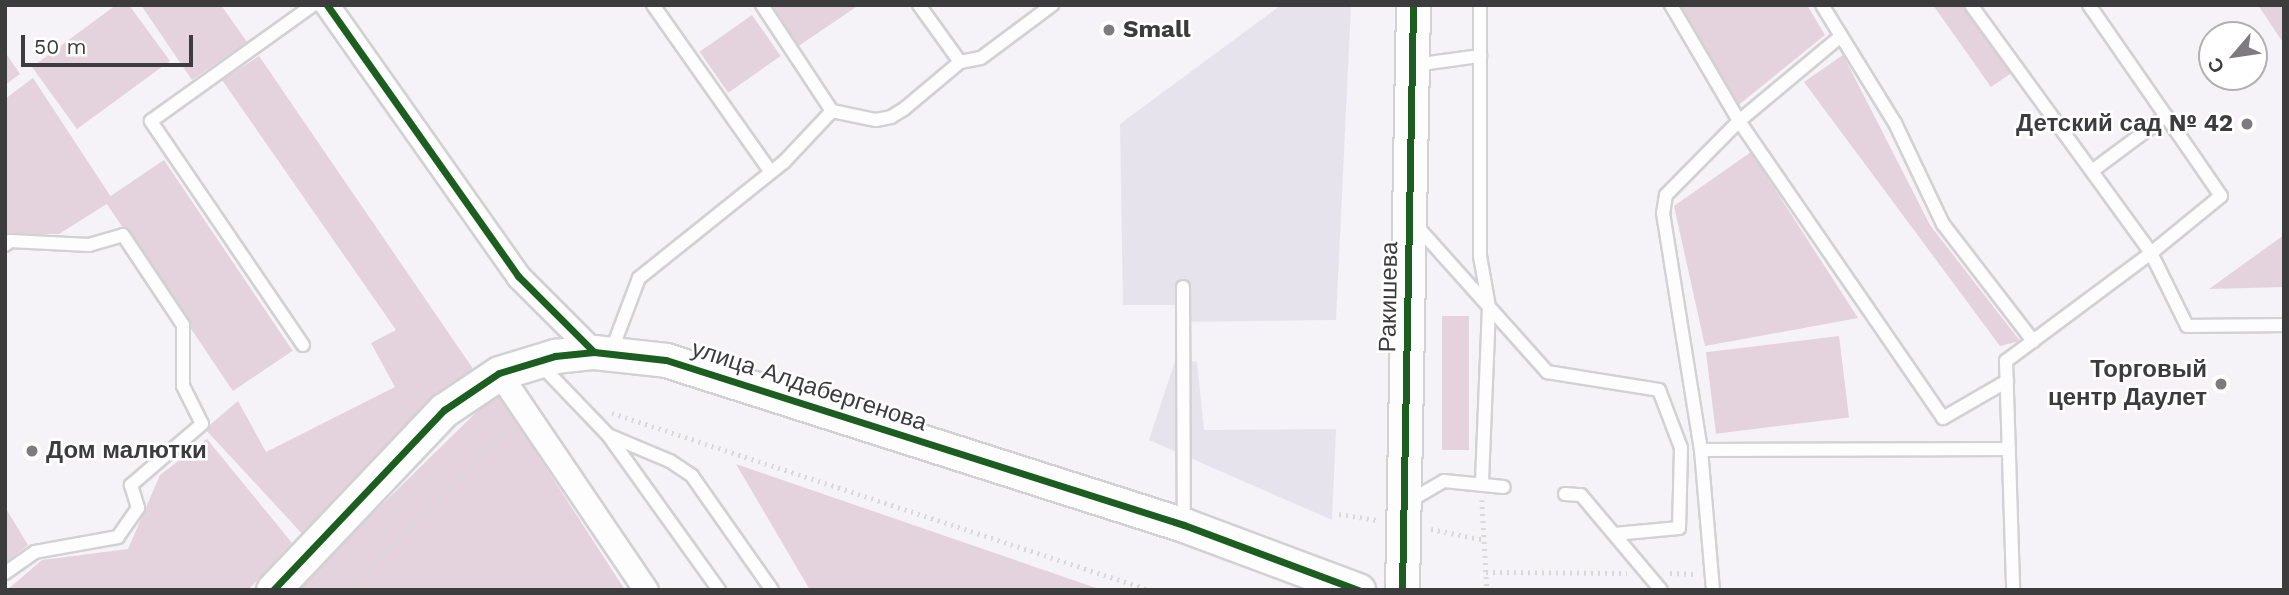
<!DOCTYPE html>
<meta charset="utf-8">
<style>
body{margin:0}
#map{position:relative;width:2289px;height:595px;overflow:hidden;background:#f5f3f7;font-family:"Work Sans",sans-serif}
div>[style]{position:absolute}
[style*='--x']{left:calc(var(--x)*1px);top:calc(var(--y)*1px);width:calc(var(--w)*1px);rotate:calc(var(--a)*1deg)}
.built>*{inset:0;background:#e7e3ec}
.green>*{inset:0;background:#e4d2dc;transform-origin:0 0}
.path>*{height:4.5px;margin-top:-2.25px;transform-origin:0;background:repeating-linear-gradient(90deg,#d9d9d9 0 2px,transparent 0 7px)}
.roads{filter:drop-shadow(2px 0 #d2d1d4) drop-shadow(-2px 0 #d2d1d4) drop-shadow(0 2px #d2d1d4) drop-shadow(0 -2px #d2d1d4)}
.lane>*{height:12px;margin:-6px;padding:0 6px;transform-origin:6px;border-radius:6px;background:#fefdfe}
.street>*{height:23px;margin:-11.5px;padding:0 11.5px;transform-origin:11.5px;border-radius:11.5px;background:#fefdfe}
.secondary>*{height:33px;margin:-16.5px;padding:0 16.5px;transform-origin:16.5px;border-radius:16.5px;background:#fefdfe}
.cycleway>*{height:7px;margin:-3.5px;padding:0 3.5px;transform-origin:3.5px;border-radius:3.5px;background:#1b5e20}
.dots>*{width:19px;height:19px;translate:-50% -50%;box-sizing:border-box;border:4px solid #fff;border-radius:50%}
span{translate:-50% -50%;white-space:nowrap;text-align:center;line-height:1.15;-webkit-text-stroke:5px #fff;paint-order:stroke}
.poi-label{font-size:24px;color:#3c3b3e;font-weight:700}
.left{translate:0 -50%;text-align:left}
.right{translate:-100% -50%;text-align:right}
.street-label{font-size:24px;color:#3c3b3e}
.frame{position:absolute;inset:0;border:7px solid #3c3b3e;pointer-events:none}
.north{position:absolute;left:2198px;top:21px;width:70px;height:70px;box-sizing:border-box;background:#fff;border:2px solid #b1b1b2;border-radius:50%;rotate:241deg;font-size:19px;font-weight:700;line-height:28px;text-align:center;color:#3c3b3e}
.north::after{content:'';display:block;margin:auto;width:24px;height:32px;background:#7d7b7f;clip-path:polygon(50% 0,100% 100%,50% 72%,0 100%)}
.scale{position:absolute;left:21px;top:35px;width:172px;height:32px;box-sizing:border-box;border:4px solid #3c3b3e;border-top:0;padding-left:9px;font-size:21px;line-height:24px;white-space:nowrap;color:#3c3b3e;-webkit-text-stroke:5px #fff;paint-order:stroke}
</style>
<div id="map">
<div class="built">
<div style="clip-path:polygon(1281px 5px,1351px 5px,1336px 320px,1180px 322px,1178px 305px,1123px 305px,1120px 124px)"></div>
<div style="clip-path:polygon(1176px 358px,1197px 362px,1204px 430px,1336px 429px,1332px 520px,1149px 440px)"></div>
</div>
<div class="green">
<div style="clip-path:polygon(116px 5px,129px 5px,170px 61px,77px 129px,32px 67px)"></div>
<div style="clip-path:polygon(141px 5px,221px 5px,247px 42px,192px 80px)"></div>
<div style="clip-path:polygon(769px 5px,859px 5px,797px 47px)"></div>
<div style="clip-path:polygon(1661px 5px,1807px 5px,1825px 35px,1730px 112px)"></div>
<div style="clip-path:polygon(1933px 5px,1965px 5px,2013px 72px,1991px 87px)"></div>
<div style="clip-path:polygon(2258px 5px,2284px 5px,2284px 44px)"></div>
<div style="left:752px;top:15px;width:50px;height:64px;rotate:55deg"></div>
<div style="clip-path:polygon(5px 52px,20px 74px,5px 85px)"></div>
<div style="clip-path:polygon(1843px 55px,1930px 225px,2020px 341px,2000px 346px,1804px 82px)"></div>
<div style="clip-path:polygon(259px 56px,478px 376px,307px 539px,205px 429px,238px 401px,266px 452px,395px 387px,371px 343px,396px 330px,222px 80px)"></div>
<div style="clip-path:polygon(33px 78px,113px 200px,59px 234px,5px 234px,5px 99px)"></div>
<div style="clip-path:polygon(1751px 152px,1858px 318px,1705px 346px,1674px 206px)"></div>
<div style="left:164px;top:160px;width:230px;height:72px;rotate:56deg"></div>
<div style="clip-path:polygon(2284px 235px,2284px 287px,2209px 289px)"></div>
<div style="left:1469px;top:316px;width:134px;height:27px;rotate:90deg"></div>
<div style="left:1839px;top:336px;width:82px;height:134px;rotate:83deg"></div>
<div style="clip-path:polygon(497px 392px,625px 590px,295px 590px,309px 576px)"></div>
<div style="clip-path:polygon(207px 439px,292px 543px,248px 590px,7px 590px,42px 560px,128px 549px,160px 475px)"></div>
<div style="clip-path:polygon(736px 464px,1102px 590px,810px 590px)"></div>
<div style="clip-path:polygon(5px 507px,28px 545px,5px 563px)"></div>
</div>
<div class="path">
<div style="--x:612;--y:413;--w:566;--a:18.21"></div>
<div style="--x:1482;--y:500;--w:90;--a:86.8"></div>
<div style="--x:1339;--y:514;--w:38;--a:9"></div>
<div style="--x:1431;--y:529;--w:55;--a:11.5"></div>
<div style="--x:1486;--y:572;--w:141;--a:0.4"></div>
<div style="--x:1670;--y:573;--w:27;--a:2"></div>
<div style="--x:347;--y:590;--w:231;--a:-45"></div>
</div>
<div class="roads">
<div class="lane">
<div style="--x:653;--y:5;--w:204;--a:54.8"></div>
<div style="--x:762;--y:5;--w:127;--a:56.6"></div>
<div style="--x:832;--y:111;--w:45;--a:11.6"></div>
<div style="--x:876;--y:120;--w:15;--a:-11"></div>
<div style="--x:891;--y:117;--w:15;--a:-32"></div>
<div style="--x:904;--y:109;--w:73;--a:-40"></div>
<div style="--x:960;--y:62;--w:21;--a:-11"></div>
<div style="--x:981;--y:58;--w:89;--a:-36.7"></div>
<div style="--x:919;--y:5;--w:70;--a:54.3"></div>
<div style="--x:1671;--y:5;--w:134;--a:59.6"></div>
<div style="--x:1739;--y:121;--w:104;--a:134.6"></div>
<div style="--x:1666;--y:195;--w:18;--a:99"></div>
<div style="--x:1663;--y:213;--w:240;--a:80.9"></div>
<div style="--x:1701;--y:450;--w:141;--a:85.1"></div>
<div style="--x:1822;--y:5;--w:139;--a:58.3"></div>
<div style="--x:1895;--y:123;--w:112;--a:64.6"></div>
<div style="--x:1943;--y:224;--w:148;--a:52.4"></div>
<div style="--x:1971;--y:5;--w:306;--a:54"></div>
<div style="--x:2151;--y:253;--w:181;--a:143.3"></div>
<div style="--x:2006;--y:361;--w:229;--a:88.2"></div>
<div style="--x:2089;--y:5;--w:135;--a:55.3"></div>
<div style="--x:2166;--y:116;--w:92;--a:143.4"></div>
<div style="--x:1841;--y:36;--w:133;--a:140.2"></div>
<div style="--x:1739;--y:121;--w:360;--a:55.5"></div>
<div style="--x:1943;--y:418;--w:74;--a:-30"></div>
<div style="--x:1480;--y:56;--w:51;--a:-90"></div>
<div style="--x:1414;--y:65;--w:67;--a:-7.8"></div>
<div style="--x:1480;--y:56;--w:200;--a:90"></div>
<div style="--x:1480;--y:256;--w:52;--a:80"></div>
<div style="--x:1489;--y:307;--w:178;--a:92.3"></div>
<div style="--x:2166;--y:116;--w:97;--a:55.5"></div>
<div style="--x:2221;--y:196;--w:90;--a:140.8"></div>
<div style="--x:2151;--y:253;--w:81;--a:63.7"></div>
<div style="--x:2187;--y:326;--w:97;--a:-0.6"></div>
<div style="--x:1414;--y:223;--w:200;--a:48.2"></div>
<div style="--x:1547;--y:372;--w:113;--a:9.1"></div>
<div style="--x:1659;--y:390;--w:62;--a:69.2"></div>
<div style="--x:1681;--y:448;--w:80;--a:91.4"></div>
<div style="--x:1679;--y:528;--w:65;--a:174.7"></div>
<div style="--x:5;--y:245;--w:6;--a:-39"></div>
<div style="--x:10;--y:241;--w:79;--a:2.9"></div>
<div style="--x:89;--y:245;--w:35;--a:-16"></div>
<div style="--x:123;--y:235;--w:108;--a:56.3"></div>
<div style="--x:183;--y:325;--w:61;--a:90"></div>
<div style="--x:183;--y:386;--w:42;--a:63.4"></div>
<div style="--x:202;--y:424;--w:94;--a:139.3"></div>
<div style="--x:131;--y:485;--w:24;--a:73"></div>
<div style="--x:138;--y:508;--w:35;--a:125"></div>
<div style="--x:118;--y:537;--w:84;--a:169.8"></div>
<div style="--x:35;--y:552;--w:37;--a:145"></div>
<div style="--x:1183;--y:287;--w:235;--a:89.8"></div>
<div style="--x:303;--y:345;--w:271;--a:-124.2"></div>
<div style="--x:151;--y:121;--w:199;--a:-35.6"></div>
<div style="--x:611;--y:352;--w:79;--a:-69.3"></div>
<div style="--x:639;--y:278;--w:186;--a:-38.7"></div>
<div style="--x:784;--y:162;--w:70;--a:-46.7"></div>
<div style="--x:540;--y:364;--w:98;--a:46.2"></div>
<div style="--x:608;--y:435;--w:191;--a:54.4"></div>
<div style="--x:608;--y:435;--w:67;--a:22.8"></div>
<div style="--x:670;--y:461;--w:27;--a:34"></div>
<div style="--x:692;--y:476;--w:139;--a:54.9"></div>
<div style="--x:1701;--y:450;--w:308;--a:-0.2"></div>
<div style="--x:1565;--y:494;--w:16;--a:4"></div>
<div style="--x:1581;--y:495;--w:124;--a:49.9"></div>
<div style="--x:1406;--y:503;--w:44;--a:-30.1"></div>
<div style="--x:1444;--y:481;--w:60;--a:5.7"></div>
</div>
<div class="street">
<div style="--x:327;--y:5;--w:332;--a:54.8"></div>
<div style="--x:518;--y:276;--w:107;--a:45"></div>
<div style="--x:499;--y:373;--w:262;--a:55.9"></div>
</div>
<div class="secondary">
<div style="--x:273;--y:590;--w:248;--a:-46.5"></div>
<div style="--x:444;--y:410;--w:66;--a:-33.9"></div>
<div style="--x:499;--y:373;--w:59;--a:-16.9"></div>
<div style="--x:555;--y:356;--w:39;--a:-6"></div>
<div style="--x:594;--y:352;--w:72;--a:6.3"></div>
<div style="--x:666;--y:360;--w:544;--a:17.67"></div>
<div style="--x:1184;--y:525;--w:186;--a:20.5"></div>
<div style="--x:1402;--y:590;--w:585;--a:-88.92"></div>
</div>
</div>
<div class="cycleway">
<div style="--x:327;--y:5;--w:332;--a:54.8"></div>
<div style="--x:518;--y:276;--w:107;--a:45"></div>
<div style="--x:273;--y:590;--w:248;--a:-46.5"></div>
<div style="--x:444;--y:410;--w:66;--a:-33.9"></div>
<div style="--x:499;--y:373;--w:59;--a:-16.9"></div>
<div style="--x:555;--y:356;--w:39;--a:-6"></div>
<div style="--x:594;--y:352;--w:72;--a:6.3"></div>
<div style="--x:666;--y:360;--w:544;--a:17.67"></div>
<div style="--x:1184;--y:525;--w:186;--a:20.5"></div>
<div style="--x:1402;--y:590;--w:585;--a:-88.92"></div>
</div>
<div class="dots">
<div style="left:1109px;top:30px;background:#7d7b7f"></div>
<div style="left:2247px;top:124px;background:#7d7b7f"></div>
<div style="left:2221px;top:384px;background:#7d7b7f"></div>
<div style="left:32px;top:451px;background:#7d7b7f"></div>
</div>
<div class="poi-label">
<span class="left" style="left:1123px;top:30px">Small</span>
<span class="right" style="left:2233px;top:124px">Детский сад № 42</span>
<span class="right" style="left:2207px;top:384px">Торговый<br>центр Даулет</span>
<span class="left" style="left:46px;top:451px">Дом малютки</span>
</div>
<div class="street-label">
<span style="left:1389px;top:297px;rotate:-89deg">Ракишева</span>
<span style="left:809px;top:386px;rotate:18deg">улица Алдабергенова</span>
</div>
<div class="frame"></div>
<div class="north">С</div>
<div class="scale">50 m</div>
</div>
